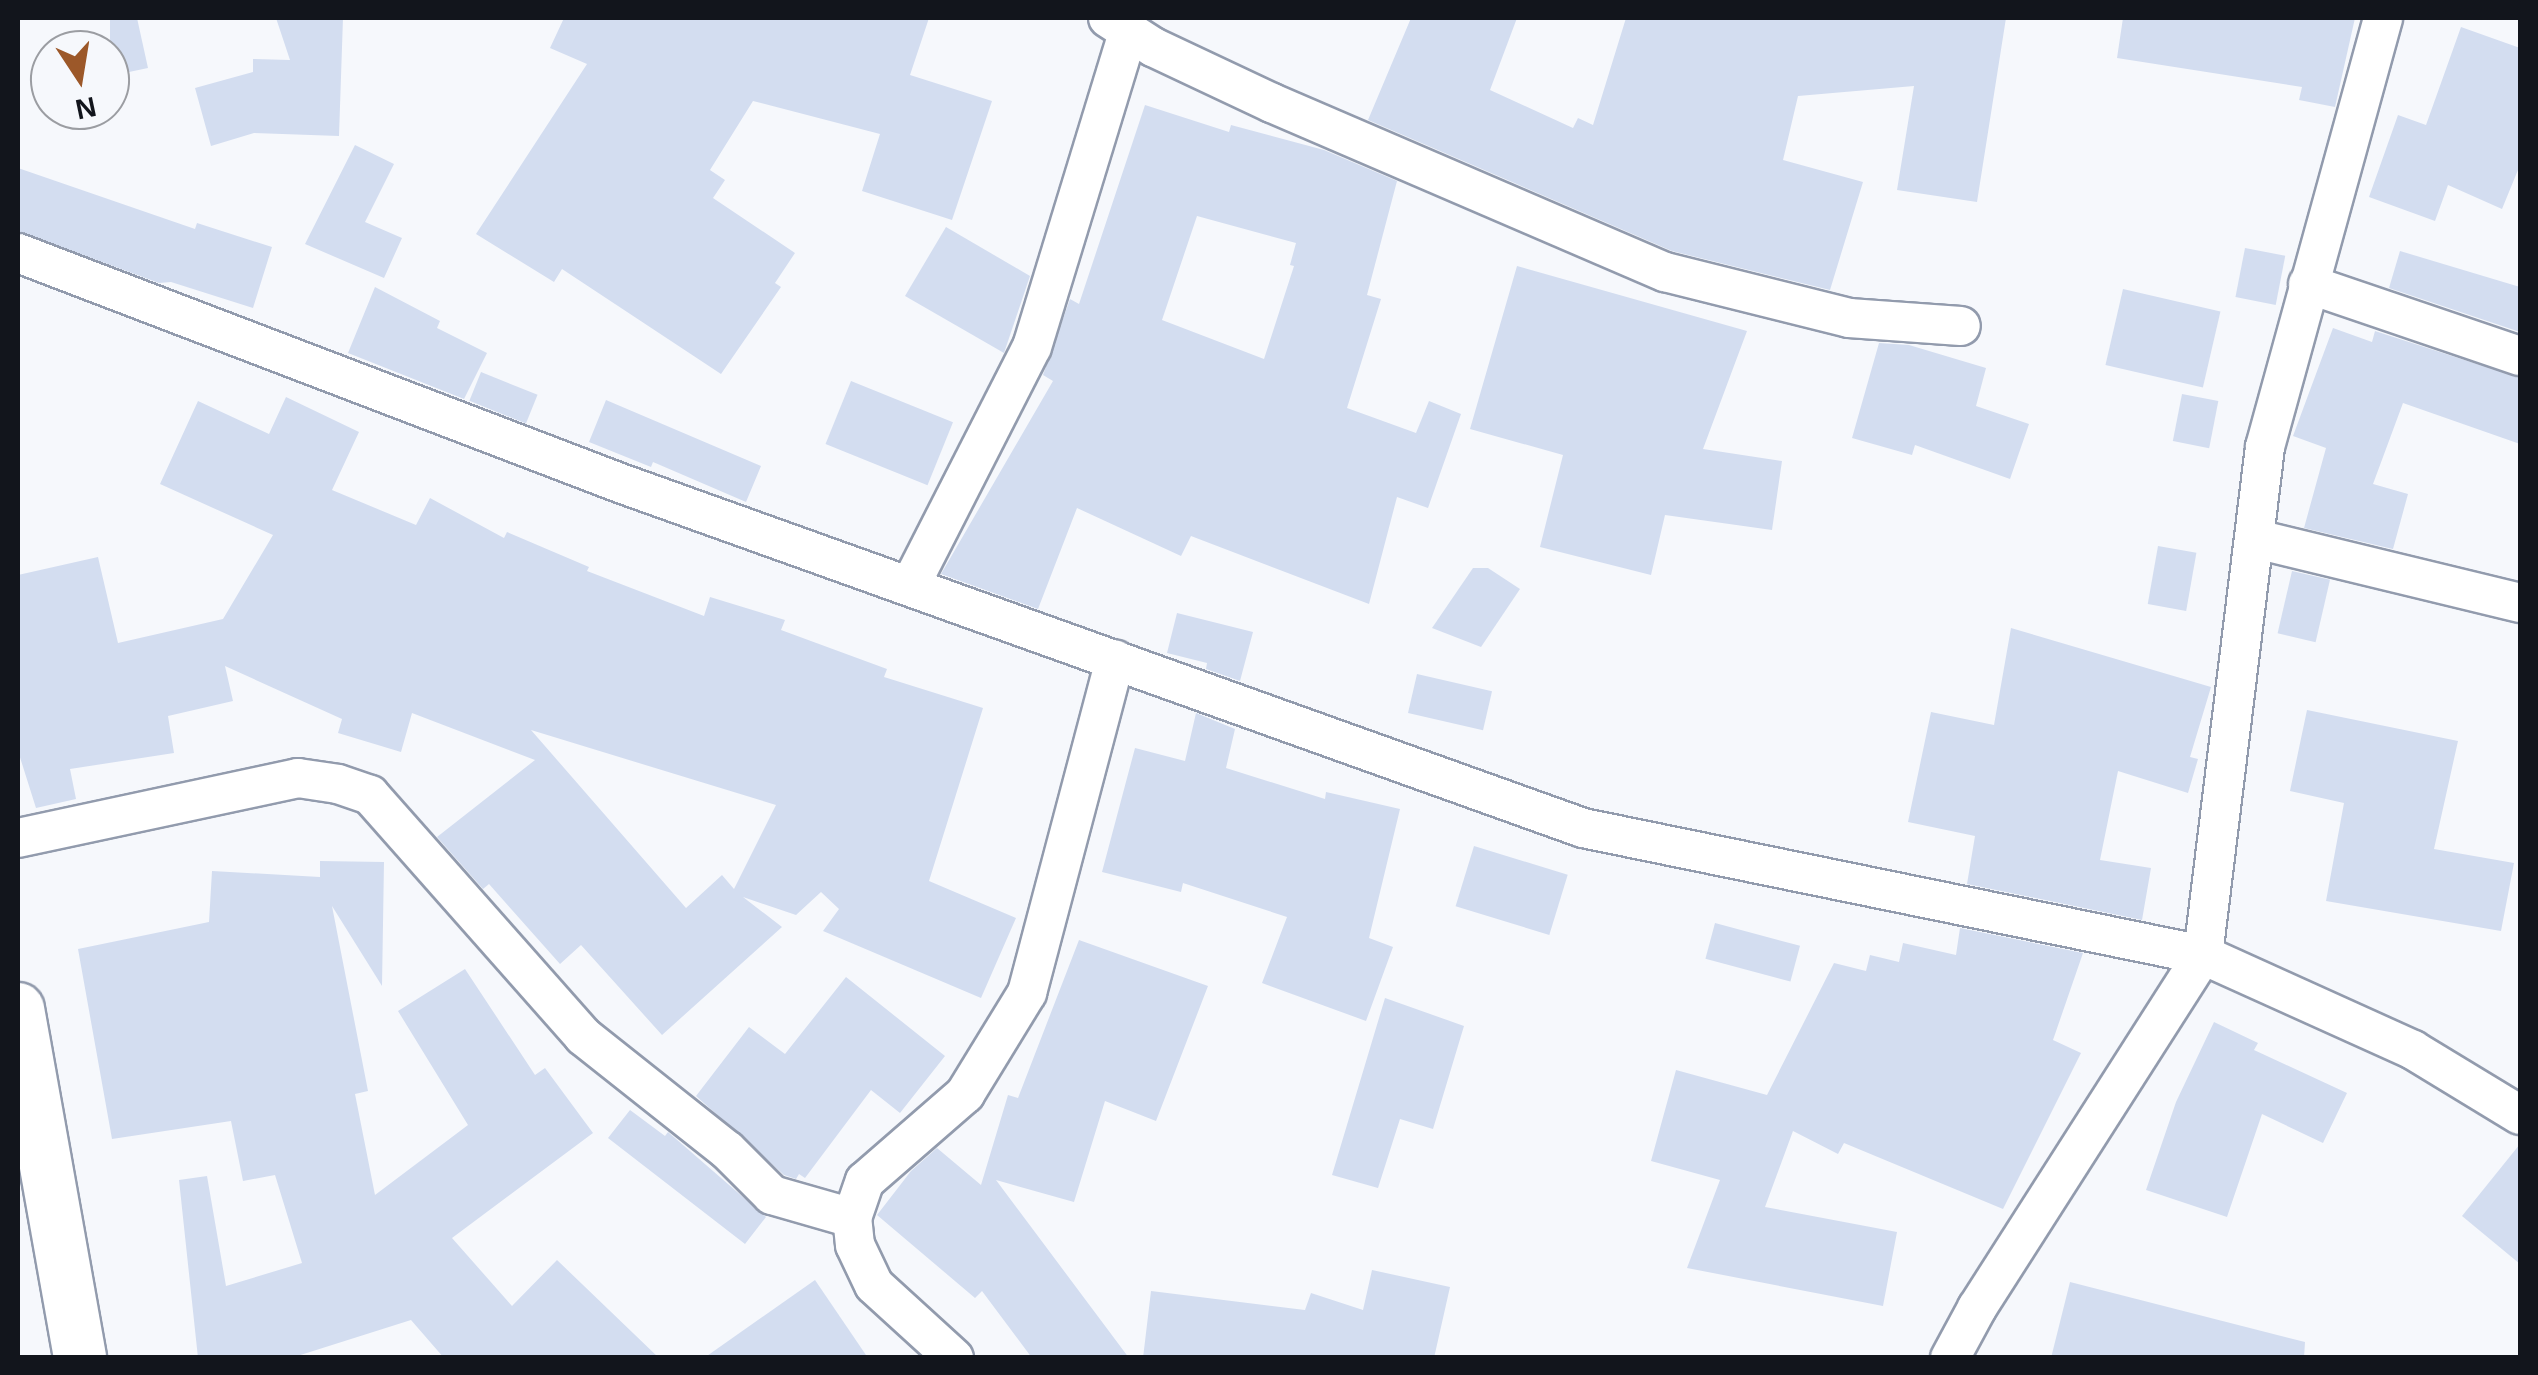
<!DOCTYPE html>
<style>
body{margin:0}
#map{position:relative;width:2538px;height:1375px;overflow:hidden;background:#f6f8fc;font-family:Helvetica,sans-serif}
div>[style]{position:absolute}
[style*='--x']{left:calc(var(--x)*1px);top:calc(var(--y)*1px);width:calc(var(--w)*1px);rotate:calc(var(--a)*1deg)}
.building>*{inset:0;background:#d3ddf0;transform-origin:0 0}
.roads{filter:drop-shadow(2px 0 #929bad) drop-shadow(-2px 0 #929bad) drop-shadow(0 2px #929bad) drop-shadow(0 -2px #929bad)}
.street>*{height:38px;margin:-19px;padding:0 19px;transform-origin:19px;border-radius:19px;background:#fff}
.secondary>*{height:52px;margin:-26px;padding:0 26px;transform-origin:26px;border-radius:26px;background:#fff}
span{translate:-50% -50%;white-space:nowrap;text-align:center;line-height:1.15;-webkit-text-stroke:8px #f6f8fc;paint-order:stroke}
.frame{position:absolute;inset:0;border:20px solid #12151c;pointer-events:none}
.north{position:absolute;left:30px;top:30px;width:100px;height:100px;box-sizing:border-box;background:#f6f8fc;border:2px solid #9b9da2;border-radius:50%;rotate:168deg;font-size:28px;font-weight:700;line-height:40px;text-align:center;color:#12151c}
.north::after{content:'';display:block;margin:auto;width:35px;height:45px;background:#9c5829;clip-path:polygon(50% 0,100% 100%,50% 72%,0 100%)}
</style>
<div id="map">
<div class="building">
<div style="clip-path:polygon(110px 18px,137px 18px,148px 68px,110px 76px)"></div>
<div style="clip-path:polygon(276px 18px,343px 18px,339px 136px,254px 133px,211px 146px,195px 88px,253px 72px,253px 59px,290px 60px)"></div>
<div style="clip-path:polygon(564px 18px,929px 18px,910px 75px,992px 101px,952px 220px,862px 191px,880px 134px,753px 101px,710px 170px,725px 180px,713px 198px,795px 253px,775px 283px,781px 287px,721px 374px,562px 269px,554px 282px,476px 234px,587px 64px,550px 48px)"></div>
<div style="clip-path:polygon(1411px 18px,1517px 18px,1490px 90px,1573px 128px,1578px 118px,1593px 125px,1626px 18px,2006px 18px,1977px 202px,1897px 190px,1914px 86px,1798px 96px,1783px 160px,1863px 182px,1830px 290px,1672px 251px,1368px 120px)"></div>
<div style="clip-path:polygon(2123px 18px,2355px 18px,2335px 107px,2299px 100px,2302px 87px,2117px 58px)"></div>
<div style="clip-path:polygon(2461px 27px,2520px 48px,2520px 165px,2502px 209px,2448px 185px,2435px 221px,2369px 197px,2398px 115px,2426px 125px)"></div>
<div style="clip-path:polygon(evenodd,1145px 105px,1229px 132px,1231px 125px,1324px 150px,1397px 181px,1367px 295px,1381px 299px,1347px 408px,1416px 433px,1429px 401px,1461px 414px,1428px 508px,1397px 497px,1369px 604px,1191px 536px,1181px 556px,1077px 508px,1038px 609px,941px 574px,1053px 381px,1043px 375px,1070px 299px,1079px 304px,1145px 105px,1197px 216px,1296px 243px,1290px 265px,1294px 266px,1264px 359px,1162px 320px,1197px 216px)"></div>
<div style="clip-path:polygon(355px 145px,394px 164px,365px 222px,402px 238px,384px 278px,305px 244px)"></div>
<div style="clip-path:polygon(18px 168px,195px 229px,197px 223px,272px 247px,253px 308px,171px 282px,159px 283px,18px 231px)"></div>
<div style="clip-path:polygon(946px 227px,1030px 276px,1004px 353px,905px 296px)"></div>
<div style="left:2245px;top:248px;width:41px;height:50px;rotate:11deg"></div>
<div style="clip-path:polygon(2400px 251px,2520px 287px,2520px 332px,2389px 288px)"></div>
<div style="clip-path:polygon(1517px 266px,1747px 331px,1703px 449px,1782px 461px,1772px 530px,1665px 515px,1651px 575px,1540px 547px,1563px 455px,1470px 429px)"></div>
<div style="clip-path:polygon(375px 287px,440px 321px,437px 328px,487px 353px,464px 399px,348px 353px)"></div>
<div style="left:2123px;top:289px;width:100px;height:78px;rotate:13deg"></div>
<div style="clip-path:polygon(2333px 328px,2372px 342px,2375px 331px,2520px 378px,2520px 444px,2403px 403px,2373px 484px,2408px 494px,2393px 549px,2304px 528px,2326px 448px,2293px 436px)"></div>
<div style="clip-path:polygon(1879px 343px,1909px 345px,1986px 368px,1976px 406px,2029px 424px,2010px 479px,1915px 445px,1912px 455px,1852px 438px)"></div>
<div style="left:481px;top:372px;width:61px;height:31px;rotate:22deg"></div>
<div style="left:851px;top:381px;width:110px;height:68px;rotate:22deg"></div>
<div style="left:2182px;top:394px;width:37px;height:48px;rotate:11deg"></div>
<div style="clip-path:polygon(evenodd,286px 397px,359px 432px,332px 490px,416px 525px,430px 498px,504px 538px,507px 532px,589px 567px,587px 571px,704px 616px,710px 597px,785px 620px,781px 630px,887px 669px,884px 677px,983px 708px,929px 881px,1016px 918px,981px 998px,823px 931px,839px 909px,821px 892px,796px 915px,743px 897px,782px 927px,662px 1035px,581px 945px,560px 964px,489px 884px,483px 889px,437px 837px,535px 760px,412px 713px,401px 752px,338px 733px,342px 719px,225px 666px,233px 701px,168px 716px,174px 753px,70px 769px,76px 799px,36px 808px,18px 751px,18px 575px,98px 557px,118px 643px,223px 619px,273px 535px,160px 484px,198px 401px,269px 434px,286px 397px,531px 730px,776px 805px,734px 889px,722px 875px,686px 908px,531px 730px)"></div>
<div style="clip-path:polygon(606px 400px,761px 466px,746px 502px,653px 462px,651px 467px,589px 442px)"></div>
<div style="left:2158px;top:546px;width:39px;height:59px;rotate:10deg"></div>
<div style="clip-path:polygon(1473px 568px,1488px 568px,1520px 589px,1481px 647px,1432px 628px)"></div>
<div style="left:2292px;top:571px;width:39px;height:64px;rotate:13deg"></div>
<div style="clip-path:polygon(1177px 613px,1253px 632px,1240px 681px,1206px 669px,1207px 663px,1167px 653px)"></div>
<div style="clip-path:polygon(2011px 628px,2211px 687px,2190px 757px,2198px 759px,2188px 793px,2118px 771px,2100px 860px,2151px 868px,2142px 920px,1967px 884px,1975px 836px,1908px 822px,1931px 712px,1994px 725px)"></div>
<div style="left:1417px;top:674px;width:77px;height:40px;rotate:13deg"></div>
<div style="clip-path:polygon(2307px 710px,2458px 741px,2434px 849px,2514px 863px,2501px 931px,2326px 901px,2344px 803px,2290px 791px)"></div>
<div style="clip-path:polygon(1196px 713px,1235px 729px,1226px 768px,1325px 799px,1326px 792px,1400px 809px,1369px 938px,1393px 947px,1366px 1021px,1262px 983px,1287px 917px,1183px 883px,1181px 892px,1102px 872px,1135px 748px,1185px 761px)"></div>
<div style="left:1474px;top:846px;width:98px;height:63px;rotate:17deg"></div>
<div style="clip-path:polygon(320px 861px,384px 862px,382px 986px,332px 906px,368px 1091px,355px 1094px,375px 1195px,468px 1125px,398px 1011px,465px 969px,535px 1075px,545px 1068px,593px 1133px,452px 1238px,512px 1306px,557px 1260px,659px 1358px,444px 1358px,411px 1320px,291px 1358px,198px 1358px,179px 1180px,207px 1176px,226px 1286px,302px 1263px,275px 1175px,243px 1181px,231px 1121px,112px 1139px,78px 949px,209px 922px,212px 871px,320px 877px)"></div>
<div style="left:1715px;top:923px;width:88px;height:37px;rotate:15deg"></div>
<div style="clip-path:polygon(1960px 928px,2083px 953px,2053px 1040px,2081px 1053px,2003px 1209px,1844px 1143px,1838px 1154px,1793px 1131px,1765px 1207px,1897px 1232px,1883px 1306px,1687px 1268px,1720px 1180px,1651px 1161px,1676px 1070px,1767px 1095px,1834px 963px,1866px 971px,1870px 955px,1899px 962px,1903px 943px,1956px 955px)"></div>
<div style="clip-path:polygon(1079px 940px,1208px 986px,1156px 1121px,1105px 1101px,1074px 1202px,996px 1180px,1129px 1358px,1032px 1358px,982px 1291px,975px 1298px,877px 1215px,911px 1171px,937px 1148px,981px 1185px,1008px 1095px,1018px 1098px)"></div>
<div style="clip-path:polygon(846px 977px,945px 1056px,900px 1113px,871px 1090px,805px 1178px,799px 1174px,796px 1179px,784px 1175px,696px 1096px,749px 1027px,785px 1054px)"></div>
<div style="clip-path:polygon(1385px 998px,1464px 1026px,1433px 1129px,1400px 1119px,1378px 1188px,1332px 1175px)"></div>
<div style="clip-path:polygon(2214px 1022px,2258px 1043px,2254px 1050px,2347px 1093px,2323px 1143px,2262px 1114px,2227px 1217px,2146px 1190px,2176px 1102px)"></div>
<div style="clip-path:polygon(630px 1110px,665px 1136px,668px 1132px,766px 1217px,745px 1244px,608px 1138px)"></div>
<div style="clip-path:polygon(2520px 1144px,2520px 1264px,2462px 1216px)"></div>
<div style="clip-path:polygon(1372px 1270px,1450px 1287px,1434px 1358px,1143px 1358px,1151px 1291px,1305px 1310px,1311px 1293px,1363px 1310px)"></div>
<div style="clip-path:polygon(815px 1280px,868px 1358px,704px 1358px)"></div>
<div style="clip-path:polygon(2070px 1282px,2305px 1342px,2304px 1358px,2051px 1358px)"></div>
</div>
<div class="roads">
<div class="street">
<div style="--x:1108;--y:18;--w:54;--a:32.8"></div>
<div style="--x:1153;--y:47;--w:132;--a:25.2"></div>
<div style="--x:1272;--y:103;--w:428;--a:23.3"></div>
<div style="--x:1665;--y:272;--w:190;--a:14"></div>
<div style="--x:1849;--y:318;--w:112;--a:4.1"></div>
<div style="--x:18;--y:253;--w:644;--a:20.91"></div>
<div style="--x:620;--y:483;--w:1023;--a:19.71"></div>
<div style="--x:1583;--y:828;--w:633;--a:11.58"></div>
<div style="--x:2203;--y:955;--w:230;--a:24.3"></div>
<div style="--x:2413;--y:1050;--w:125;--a:31.3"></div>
<div style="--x:2308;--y:284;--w:224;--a:18.8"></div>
<div style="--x:2256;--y:539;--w:272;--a:13.6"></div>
<div style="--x:910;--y:586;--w:268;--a:-63"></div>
<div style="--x:1032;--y:347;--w:328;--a:-73"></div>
<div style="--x:18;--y:838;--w:286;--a:-12.1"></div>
<div style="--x:298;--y:778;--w:40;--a:8.5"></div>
<div style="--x:338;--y:784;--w:34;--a:19"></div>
<div style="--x:370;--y:795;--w:322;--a:48.5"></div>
<div style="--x:583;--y:1036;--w:184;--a:38.4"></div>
<div style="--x:727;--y:1150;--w:64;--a:45"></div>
<div style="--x:772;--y:1195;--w:83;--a:16"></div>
<div style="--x:954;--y:1358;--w:108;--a:-137.6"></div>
<div style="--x:874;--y:1285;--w:44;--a:-115.4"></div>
<div style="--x:855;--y:1245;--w:27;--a:-96"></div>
<div style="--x:852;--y:1218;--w:39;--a:-71"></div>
<div style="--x:865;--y:1181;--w:133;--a:-41"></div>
<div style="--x:965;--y:1094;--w:119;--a:-58.5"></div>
<div style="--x:1027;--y:993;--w:345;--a:-75.2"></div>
<div style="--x:1950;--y:1358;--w:57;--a:-61.6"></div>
<div style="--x:1977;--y:1308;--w:419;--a:-57.4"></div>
<div style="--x:2203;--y:955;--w:512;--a:-83.04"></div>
<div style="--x:2265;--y:447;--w:445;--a:-74.6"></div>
</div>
<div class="secondary">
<div style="--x:18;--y:1009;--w:354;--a:79.9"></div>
</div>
</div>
<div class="frame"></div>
<div class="north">N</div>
</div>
